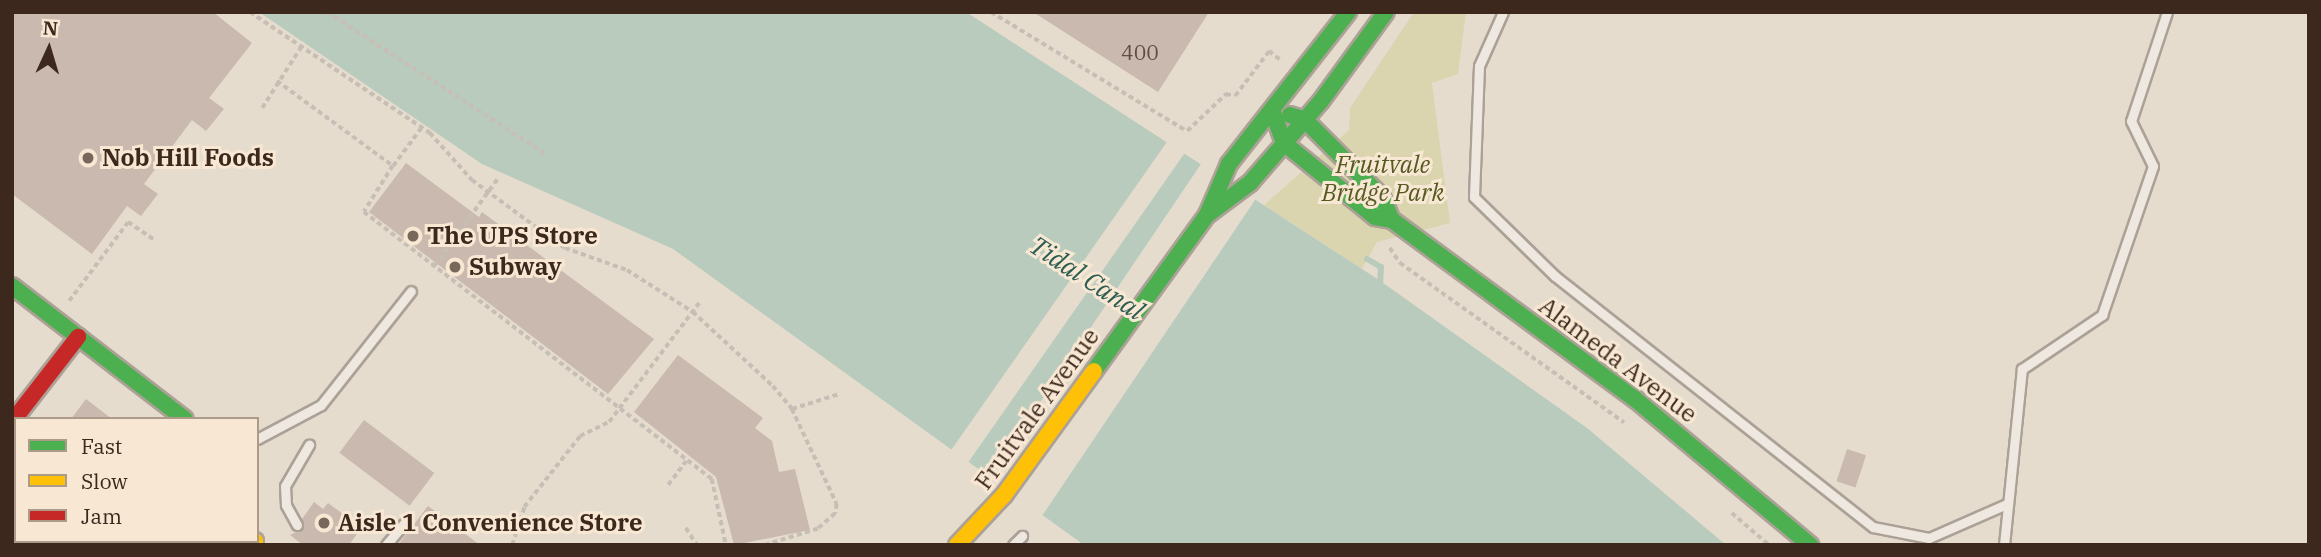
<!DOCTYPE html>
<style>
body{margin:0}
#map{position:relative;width:2321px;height:557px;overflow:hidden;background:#e6dcce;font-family:"IBM Plex Serif",serif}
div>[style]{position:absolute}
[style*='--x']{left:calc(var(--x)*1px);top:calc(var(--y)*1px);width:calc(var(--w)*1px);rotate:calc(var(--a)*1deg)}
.green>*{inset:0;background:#dad5af}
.water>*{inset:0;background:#b8cbbd}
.pier>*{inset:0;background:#e6dcce;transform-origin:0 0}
.stream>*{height:6px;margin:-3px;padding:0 3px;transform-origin:3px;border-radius:3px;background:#b8cbbd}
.building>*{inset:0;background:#cab9ae;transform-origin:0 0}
.path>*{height:3.5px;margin-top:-1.75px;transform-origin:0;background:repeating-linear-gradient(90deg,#c7beb6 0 5px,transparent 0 8.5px)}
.roads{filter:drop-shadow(2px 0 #aca196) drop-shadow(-2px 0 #aca196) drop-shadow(0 2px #aca196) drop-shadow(0 -2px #aca196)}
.lane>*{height:9px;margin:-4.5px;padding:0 4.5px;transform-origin:4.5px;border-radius:4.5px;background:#eee8e0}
.fast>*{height:16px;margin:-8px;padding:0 8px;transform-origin:8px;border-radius:8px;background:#4caf50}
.slow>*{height:16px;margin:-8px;padding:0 8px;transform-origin:8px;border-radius:8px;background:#ffc107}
.jam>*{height:16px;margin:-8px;padding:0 8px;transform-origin:8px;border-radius:8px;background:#c62828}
.dots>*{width:19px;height:19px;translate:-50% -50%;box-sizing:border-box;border:4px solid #f8e8d3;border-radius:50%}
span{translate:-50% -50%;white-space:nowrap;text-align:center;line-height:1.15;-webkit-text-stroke:6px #f8e8d3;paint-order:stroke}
.number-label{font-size:21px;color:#604c41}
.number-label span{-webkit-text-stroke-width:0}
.poi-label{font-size:24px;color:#3c281d;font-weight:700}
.left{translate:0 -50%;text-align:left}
.park-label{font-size:24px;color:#555a22;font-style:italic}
.street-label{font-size:24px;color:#3c281d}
.water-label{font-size:26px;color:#2b5d52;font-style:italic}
.frame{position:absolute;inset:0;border:14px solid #3c281d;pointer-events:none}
.legend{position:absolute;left:14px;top:417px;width:245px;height:126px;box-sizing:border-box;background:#f8e8d3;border:2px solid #ad9b8a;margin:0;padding:9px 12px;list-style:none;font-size:21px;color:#3c281d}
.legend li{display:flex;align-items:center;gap:14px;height:35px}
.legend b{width:35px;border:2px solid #ad9b8a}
.north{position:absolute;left:14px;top:14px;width:70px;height:70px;-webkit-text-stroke:5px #f8e8d3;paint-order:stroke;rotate:4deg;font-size:19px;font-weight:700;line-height:28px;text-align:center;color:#3c281d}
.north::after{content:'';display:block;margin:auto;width:24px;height:32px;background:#3c281d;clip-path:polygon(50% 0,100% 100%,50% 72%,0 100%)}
</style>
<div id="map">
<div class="green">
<div style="clip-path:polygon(1414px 12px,1466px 12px,1458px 74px,1432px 83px,1450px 223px,1377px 242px,1362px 269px,1264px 205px,1349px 130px,1350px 108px)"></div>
</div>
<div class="water">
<div style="clip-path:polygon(259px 12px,966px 12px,1379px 280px,1587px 428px,1726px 545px,1084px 545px,673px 249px,482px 164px)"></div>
</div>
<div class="pier">
<div style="left:1169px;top:139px;width:21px;height:383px;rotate:35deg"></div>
<div style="left:1203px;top:161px;width:65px;height:384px;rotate:34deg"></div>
</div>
<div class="stream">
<div style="--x:1367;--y:259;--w:16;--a:30"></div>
<div style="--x:1381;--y:267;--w:20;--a:93"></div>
</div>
<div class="building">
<div style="clip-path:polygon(12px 12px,213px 12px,252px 43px,209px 98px,224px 109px,206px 131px,192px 120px,144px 184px,158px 194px,141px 216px,127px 206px,92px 254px,12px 194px)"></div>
<div style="clip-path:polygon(1033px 12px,1209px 12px,1158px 92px)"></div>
<div style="clip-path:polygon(406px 163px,479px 217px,482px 212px,654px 339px,608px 394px,369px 212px)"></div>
<div style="clip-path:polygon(678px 355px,763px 418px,755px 428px,772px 441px,779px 472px,795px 469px,810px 530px,734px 545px,716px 477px,634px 412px)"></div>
<div style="clip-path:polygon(86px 399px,112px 419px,71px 419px)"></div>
<div style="left:364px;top:420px;width:88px;height:41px;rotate:37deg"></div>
<div style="left:1847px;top:449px;width:20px;height:34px;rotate:18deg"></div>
<div style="clip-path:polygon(314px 502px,323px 509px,328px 503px,351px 520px,347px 526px,357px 534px,349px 545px,303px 545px,290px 535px,303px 529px,302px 519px)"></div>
<div style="clip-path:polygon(428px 506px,480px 545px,398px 545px)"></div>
</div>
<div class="path">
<div style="--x:250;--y:12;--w:217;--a:33.9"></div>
<div style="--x:430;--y:133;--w:63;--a:48.2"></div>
<div style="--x:472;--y:180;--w:115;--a:36.2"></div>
<div style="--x:565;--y:248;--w:66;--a:19.5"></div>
<div style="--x:627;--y:270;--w:78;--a:32.5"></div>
<div style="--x:693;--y:312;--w:109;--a:42.8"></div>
<div style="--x:773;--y:386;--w:30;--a:50"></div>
<div style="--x:792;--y:409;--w:105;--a:64.7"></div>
<div style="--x:837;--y:504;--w:10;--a:101"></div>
<div style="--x:835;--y:514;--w:23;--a:139"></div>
<div style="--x:818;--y:529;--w:54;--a:162.9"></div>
<div style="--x:327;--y:12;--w:262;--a:33"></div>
<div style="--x:991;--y:12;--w:229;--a:31.3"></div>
<div style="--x:1187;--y:131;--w:54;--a:-43.5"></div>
<div style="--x:1226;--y:94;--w:9;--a:13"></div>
<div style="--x:1235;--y:96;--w:56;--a:-52.9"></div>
<div style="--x:1269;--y:51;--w:16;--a:38"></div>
<div style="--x:277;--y:81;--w:144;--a:36.2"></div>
<div style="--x:393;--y:166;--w:54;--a:122.2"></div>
<div style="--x:364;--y:212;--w:439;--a:37.5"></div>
<div style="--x:712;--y:479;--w:67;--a:78"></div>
<div style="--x:262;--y:108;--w:72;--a:-57.4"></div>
<div style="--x:393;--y:166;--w:49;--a:-53.4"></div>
<div style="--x:1390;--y:248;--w:18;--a:56"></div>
<div style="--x:1400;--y:263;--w:275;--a:35.4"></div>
<div style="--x:434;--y:266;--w:110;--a:-53.9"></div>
<div style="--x:69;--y:301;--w:99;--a:-53.2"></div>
<div style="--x:128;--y:222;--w:34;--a:34"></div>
<div style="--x:792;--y:409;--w:49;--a:-17.7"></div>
<div style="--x:668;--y:485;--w:30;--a:-53"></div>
<div style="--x:1732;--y:513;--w:49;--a:40.9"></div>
<div style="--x:686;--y:528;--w:20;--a:57"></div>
<div style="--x:512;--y:545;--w:40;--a:-72"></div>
<div style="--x:524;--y:507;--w:90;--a:-51.7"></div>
<div style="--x:580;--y:436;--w:32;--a:-26"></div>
<div style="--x:609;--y:422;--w:149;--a:-52.9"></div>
</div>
<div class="roads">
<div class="lane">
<div style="--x:1503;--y:12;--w:59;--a:114"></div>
<div style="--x:1479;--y:66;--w:131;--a:92.2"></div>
<div style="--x:1474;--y:197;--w:113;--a:44.3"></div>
<div style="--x:1555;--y:276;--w:405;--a:38.3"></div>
<div style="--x:1873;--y:527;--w:57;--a:11.1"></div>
<div style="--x:1929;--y:538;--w:85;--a:-23.6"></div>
<div style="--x:257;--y:439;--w:72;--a:-28"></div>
<div style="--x:321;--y:405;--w:145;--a:-51.7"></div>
<div style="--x:297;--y:525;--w:23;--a:-119"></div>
<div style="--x:286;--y:505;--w:19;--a:-93"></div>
<div style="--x:285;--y:486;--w:48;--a:-59.7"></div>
<div style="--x:386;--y:545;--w:33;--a:-50"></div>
<div style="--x:1013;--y:545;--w:13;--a:-45"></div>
<div style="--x:2004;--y:545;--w:177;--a:-84.2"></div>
<div style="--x:2022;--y:369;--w:97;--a:-34"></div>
<div style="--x:2102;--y:315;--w:157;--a:-71.1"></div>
<div style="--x:2153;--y:166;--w:50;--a:-116.1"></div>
<div style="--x:2131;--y:121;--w:115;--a:-71.7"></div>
</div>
<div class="fast">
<div style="--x:1272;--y:110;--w:35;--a:70"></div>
<div style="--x:1284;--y:143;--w:117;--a:39.1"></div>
<div style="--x:1375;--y:217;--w:17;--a:10"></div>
<div style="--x:1392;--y:220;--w:302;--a:36.4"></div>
<div style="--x:1635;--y:399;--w:228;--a:39.8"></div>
<div style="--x:1290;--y:115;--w:16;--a:18"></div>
<div style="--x:1305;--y:120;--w:109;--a:45"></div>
<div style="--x:1382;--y:197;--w:25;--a:67"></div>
<div style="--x:1207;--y:215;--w:54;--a:-36.7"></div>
<div style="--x:1250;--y:183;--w:108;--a:-49.1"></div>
<div style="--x:1321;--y:101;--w:110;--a:-53.9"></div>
<div style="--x:12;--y:286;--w:218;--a:37.6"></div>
<div style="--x:1094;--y:371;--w:193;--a:-54.1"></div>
<div style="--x:1207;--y:215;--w:56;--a:-66.7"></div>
<div style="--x:1229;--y:164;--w:193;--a:-51.9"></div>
</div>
<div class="slow">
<div style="--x:255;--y:541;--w:4;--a:90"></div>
<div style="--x:957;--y:545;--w:69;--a:-46.8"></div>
<div style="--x:1004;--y:495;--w:153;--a:-54"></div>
</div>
<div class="jam">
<div style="--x:12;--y:422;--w:108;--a:-52.2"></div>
</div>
</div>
<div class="dots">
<div style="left:88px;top:158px;background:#78675b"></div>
<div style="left:413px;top:236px;background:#78675b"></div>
<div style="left:455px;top:267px;background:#78675b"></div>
<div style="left:324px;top:523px;background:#78675b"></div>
</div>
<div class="number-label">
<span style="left:1140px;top:52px">400</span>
</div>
<div class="poi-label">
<span class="left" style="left:102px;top:158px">Nob Hill Foods</span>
<span class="left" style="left:427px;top:236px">The UPS Store</span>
<span class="left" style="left:469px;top:267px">Subway</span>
<span class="left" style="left:338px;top:523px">Aisle 1 Convenience Store</span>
</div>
<div class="park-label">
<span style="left:1383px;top:179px">Fruitvale<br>Bridge Park</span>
</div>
<div class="street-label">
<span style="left:1618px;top:360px;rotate:37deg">Alameda Avenue</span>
<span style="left:1037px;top:409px;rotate:-54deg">Fruitvale Avenue</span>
</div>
<div class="water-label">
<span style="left:1087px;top:278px;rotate:33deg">Tidal Canal</span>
</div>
<div class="frame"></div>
<ul class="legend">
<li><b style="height:9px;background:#4caf50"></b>Fast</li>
<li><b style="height:9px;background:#ffc107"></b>Slow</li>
<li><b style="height:9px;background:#c62828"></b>Jam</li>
</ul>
<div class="north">N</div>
</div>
